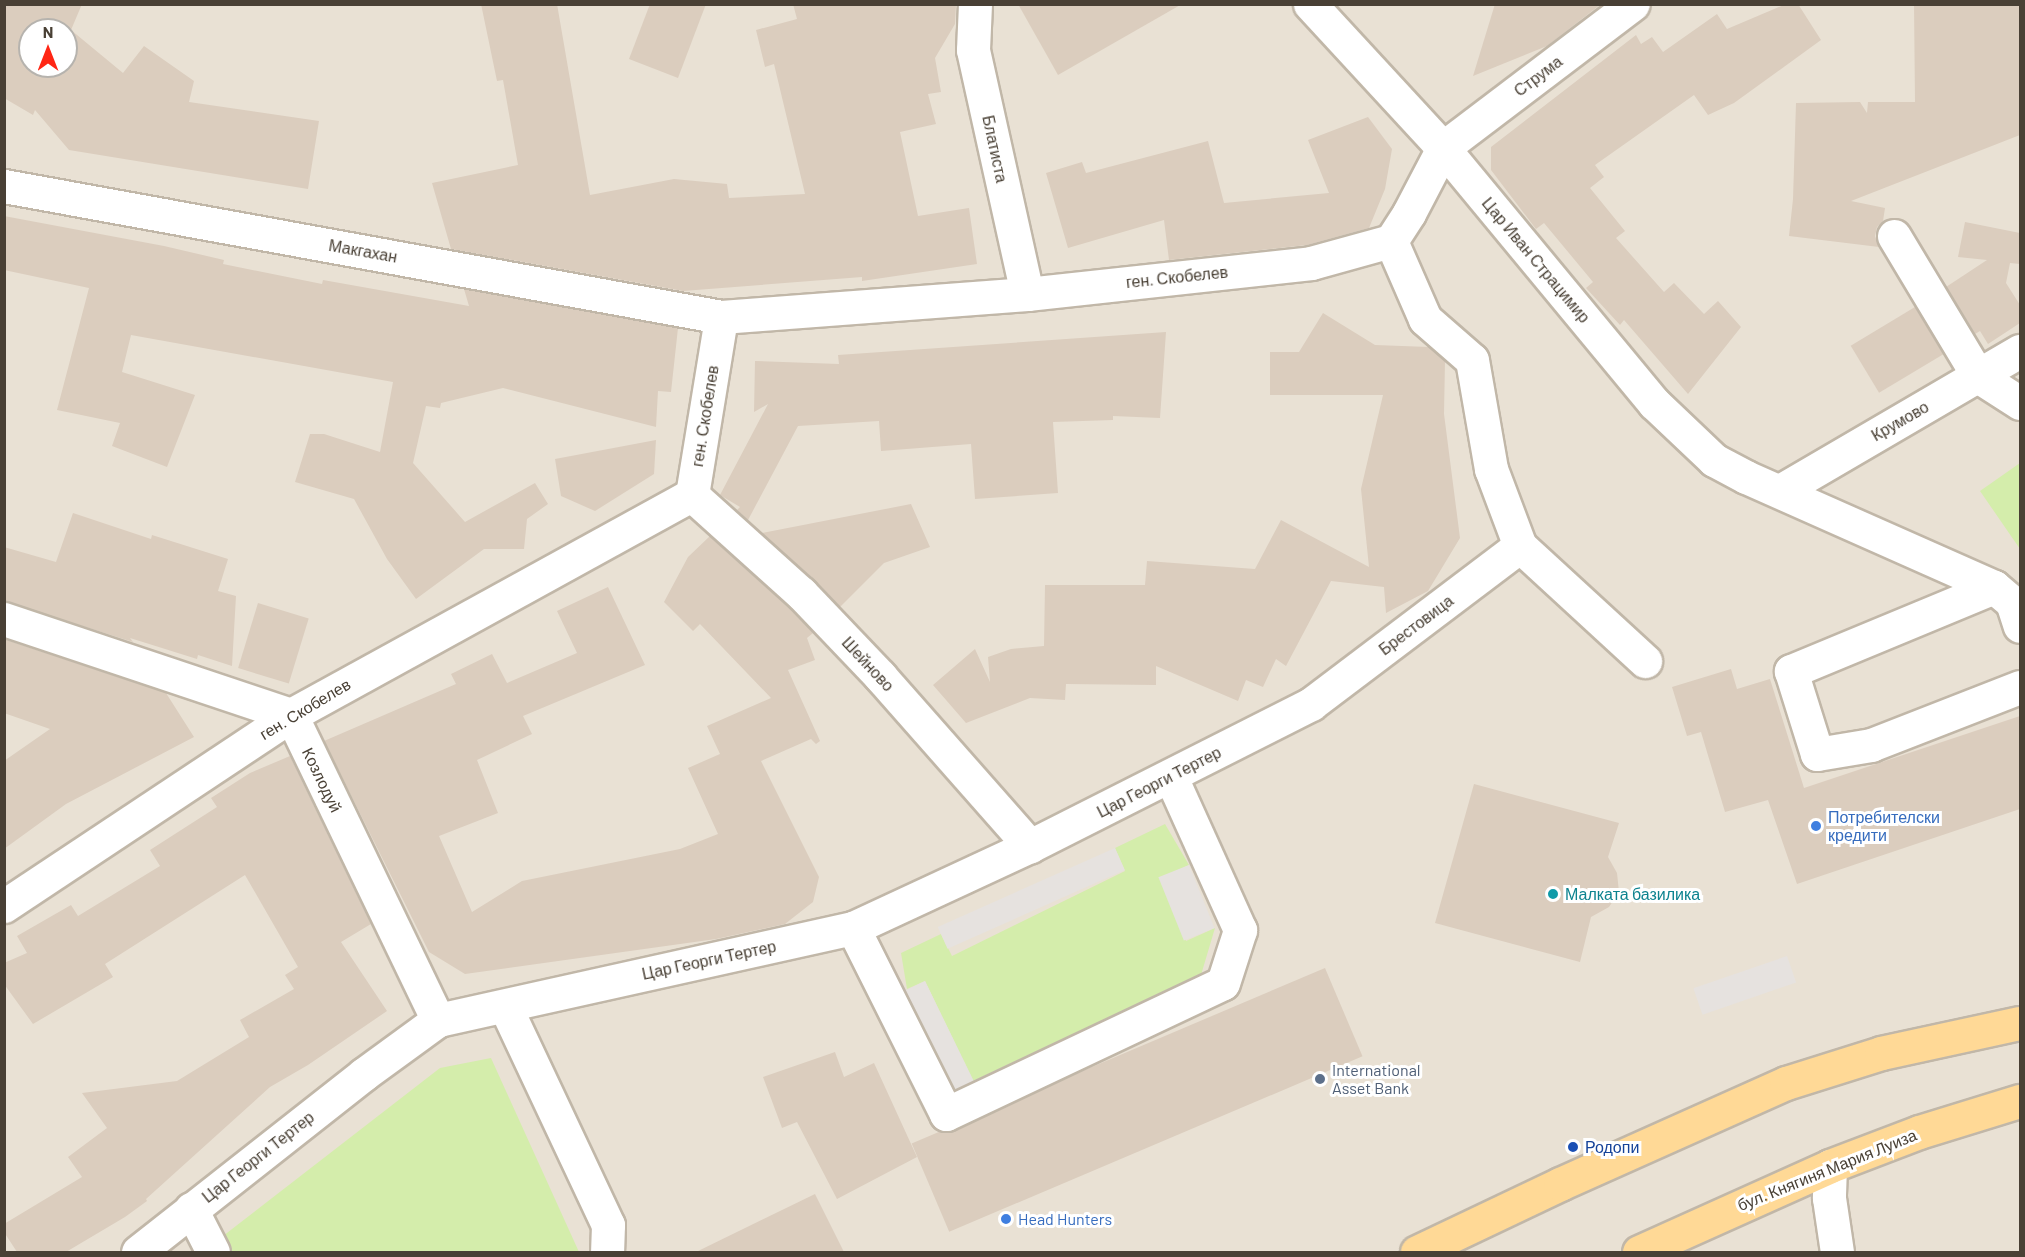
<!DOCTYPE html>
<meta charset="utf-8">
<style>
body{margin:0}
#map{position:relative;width:2025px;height:1257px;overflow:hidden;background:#f5f0e7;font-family:Barlow,sans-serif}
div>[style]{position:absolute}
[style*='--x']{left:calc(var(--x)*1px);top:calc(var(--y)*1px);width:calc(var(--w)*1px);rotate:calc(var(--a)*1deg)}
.residential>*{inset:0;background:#e9e1d4}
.green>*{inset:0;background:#d4edab}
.parking>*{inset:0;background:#e6e2df;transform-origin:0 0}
.building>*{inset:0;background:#dbcdbe;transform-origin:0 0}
.roads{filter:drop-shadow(2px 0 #c1b7a8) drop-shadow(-2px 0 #c1b7a8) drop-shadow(0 2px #c1b7a8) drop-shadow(0 -2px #c1b7a8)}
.minor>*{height:33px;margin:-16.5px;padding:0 16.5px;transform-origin:16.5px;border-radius:16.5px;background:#fff}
.major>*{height:33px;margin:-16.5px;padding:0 16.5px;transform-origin:16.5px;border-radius:16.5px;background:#ffd996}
.dots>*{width:16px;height:16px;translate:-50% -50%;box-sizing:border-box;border:3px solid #fff;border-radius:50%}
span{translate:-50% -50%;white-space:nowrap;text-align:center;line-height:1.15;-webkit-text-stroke:6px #fff;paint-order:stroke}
.street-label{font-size:16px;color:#494035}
.shop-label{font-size:16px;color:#366cbe}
.left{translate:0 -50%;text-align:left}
.culture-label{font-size:16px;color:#0d838f}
.service-label{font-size:16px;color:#4e5e75}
.transit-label{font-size:16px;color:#164399}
.frame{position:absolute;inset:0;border:6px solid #494035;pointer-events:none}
.north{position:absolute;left:18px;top:18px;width:60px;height:60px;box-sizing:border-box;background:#fff;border:2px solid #b6b3ae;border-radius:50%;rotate:0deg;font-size:16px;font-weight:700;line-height:24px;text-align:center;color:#494035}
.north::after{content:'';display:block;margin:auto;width:21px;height:27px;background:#ff2614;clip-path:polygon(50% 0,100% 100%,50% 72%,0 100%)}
</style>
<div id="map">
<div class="residential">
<div style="clip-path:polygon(evenodd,5px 5px,2020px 5px,2020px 1252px,5px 1252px,5px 5px,30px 30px,66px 30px,66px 66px,30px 66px,30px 30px)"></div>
</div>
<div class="green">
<div style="clip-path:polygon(2020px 463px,2020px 549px,1980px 491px)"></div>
<div style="clip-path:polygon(1165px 824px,1189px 865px,1160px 878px,1186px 941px,1215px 928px,1201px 975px,973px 1081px,925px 981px,907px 989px,901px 953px,941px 934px,952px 956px,1125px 871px,1115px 848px)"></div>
<div style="clip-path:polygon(491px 1058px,579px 1252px,231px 1252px,223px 1236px,440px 1068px)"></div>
</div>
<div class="parking">
<div style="left:1115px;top:848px;width:24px;height:194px;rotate:66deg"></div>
<div style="left:1189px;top:865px;width:68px;height:33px;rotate:68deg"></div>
<div style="left:1787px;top:956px;width:28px;height:99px;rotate:71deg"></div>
<div style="left:925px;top:981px;width:111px;height:41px;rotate:64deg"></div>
</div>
<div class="building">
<div style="clip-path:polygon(evenodd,4px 4px,82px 4px,71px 30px,123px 73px,144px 46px,194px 81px,189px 102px,319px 121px,308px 189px,69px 150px,35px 110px,33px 115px,4px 98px,4px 4px,30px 30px,66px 30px,66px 66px,30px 66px,30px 30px)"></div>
<div style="clip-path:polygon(481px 4px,557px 4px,590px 195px,674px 179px,727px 184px,729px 198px,805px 194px,774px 64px,765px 67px,756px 30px,797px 19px,793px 4px,956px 4px,955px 24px,935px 58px,941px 92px,928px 94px,936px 124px,900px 132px,918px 216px,969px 208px,977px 264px,862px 281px,862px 277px,683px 291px,451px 249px,432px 183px,518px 165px,503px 80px,497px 81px)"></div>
<div style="clip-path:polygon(650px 4px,706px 4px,678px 78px,629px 59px)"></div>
<div style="clip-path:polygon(1018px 4px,1182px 4px,1058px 75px)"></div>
<div style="clip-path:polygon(1495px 4px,1601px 4px,1547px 46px,1473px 76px)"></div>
<div style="clip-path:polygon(1786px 4px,1798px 4px,1821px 40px,1734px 103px,1708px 115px,1694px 95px,1595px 165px,1604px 177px,1590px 188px,1625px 231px,1616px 238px,1664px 292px,1674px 283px,1704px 314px,1718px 301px,1741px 327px,1688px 394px,1624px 320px,1620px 325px,1586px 288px,1593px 282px,1544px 223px,1536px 229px,1491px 170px,1491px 147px,1636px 35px,1641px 44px,1652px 37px,1663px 52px,1717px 14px,1727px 29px)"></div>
<div style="clip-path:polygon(1914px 4px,2020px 4px,2020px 135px,1851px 201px,1885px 208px,1883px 221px,1877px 227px,1875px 236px,1879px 247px,1789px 236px,1793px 199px,1796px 103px,1860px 102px,1867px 113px,1868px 102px,1915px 102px)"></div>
<div style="clip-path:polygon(1368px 117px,1392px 149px,1385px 189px,1369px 228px,1307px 245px,1169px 260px,1164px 220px,1068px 248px,1046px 173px,1082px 162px,1086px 173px,1208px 141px,1224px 203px,1329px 193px,1308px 140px)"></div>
<div style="clip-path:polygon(4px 216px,164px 246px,224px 260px,223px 264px,322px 284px,323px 280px,469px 306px,464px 289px,678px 328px,671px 392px,658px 391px,656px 427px,503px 388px,441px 403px,440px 408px,426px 406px,413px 463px,465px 522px,535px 483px,548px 504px,527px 519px,524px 549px,484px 549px,416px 599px,387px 559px,354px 499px,295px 482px,310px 434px,324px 434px,380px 452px,393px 382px,131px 335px,122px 372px,195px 395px,167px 467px,112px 446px,120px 423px,57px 410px,89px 288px,4px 270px)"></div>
<div style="clip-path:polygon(1965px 222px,2020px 233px,2020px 264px,2010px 263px,2006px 283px,2020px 305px,2020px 323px,1988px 344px,1980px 331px,1975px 334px,1946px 287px,1987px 260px,1958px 257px)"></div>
<div style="left:1915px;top:307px;width:55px;height:75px;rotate:59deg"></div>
<div style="clip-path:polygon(1323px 313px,1375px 345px,1429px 347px,1445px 361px,1444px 414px,1460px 538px,1428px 591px,1386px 613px,1384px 587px,1331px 581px,1286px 666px,1276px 659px,1263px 687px,1246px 680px,1238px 701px,1156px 666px,1156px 685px,1066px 684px,1065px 700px,1030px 698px,966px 723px,933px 685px,975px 649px,990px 682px,988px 657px,1011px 649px,1044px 646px,1045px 585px,1145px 585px,1147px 561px,1255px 569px,1281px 520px,1369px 567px,1361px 489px,1383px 395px,1270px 395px,1270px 352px,1299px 352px)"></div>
<div style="clip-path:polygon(1166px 332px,1160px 418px,1113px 416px,1113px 420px,1053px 422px,1058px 493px,975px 499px,971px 444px,881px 451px,879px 421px,798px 426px,748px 520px,737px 510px,740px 507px,720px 495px,768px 404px,754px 412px,755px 361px,839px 364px,838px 355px)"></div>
<div style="clip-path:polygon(656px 440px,654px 474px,595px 511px,561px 496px,555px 459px)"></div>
<div style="clip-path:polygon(911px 504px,930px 547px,884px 563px,840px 607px,762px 533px)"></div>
<div style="clip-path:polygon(73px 513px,151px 539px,152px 535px,228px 559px,218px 591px,236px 596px,232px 666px,198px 655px,197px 659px,130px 638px,133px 642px,4px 601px,4px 547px,56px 562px)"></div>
<div style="clip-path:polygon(710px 536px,788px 606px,813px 633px,807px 638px,815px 660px,788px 670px,820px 741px,816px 744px,811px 739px,761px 761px,819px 877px,813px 902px,785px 924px,716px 939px,465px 974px,429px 952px,324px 741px,456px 684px,451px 674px,492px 654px,507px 683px,577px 653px,557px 611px,608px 587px,645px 665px,523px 716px,532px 734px,477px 760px,498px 813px,439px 836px,472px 912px,522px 881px,680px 849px,718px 834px,688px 768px,720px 754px,707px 726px,771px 698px,700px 624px,693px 631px,664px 602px,688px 557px)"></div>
<div style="left:258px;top:603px;width:53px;height:68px;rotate:17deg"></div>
<div style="clip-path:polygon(4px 639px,166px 693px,194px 737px,66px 804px,4px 849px,4px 761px,50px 729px,4px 713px)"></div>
<div style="clip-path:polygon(1731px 669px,1737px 689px,1770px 679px,1804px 788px,2020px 716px,2020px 809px,1797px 884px,1768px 800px,1725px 812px,1701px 732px,1687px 736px,1672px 687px)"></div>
<div style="clip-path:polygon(290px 756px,371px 924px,341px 942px,387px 1011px,308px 1065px,270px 1087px,146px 1199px,147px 1201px,125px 1217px,66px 1252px,17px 1252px,4px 1232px,4px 1224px,82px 1177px,68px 1157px,107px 1128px,82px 1093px,177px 1081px,249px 1037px,240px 1020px,294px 989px,285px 975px,298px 967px,245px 875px,105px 964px,113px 977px,33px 1024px,4px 984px,4px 963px,27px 953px,17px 936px,71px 905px,78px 916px,160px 866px,150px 850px,217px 807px,211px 798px,250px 773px)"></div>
<div style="clip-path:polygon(1474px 784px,1619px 823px,1608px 857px,1617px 873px,1619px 892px,1609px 907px,1591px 917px,1580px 962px,1435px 923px)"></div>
<div style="left:1325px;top:968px;width:96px;height:449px;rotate:67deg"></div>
<div style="clip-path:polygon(835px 1052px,844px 1077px,874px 1063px,917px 1157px,837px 1199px,797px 1122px,782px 1128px,763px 1077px)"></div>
<div style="clip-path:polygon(815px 1194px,844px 1252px,696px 1252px)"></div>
</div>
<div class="roads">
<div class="minor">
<div style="--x:975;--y:4;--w:46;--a:92.5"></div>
<div style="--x:973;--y:50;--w:250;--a:77.5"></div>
<div style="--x:1310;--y:4;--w:196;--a:47.3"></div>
<div style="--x:1443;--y:148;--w:331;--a:50.4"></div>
<div style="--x:1654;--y:403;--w:83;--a:43.5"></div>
<div style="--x:1714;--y:460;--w:36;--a:28"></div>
<div style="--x:1746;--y:477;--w:271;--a:23.9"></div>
<div style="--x:1994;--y:587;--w:220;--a:157.5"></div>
<div style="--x:1791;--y:671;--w:87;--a:72.6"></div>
<div style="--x:1817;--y:754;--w:55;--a:-9.5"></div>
<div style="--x:1871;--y:745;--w:160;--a:-21.3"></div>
<div style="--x:4;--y:186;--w:729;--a:10.35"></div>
<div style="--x:721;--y:317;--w:307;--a:-4.3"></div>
<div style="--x:1027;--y:294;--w:286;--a:-6.2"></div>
<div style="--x:1311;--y:263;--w:83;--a:-15.4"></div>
<div style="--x:1391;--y:241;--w:33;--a:-57"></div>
<div style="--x:1409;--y:213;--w:73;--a:-62.4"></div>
<div style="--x:1443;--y:148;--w:238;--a:-37.2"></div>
<div style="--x:1894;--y:236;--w:163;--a:59"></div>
<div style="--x:1978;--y:376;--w:50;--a:32.7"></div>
<div style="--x:1391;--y:241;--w:85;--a:66.4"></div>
<div style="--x:1425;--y:319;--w:62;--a:41.1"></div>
<div style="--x:1472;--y:360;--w:111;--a:80.1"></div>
<div style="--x:1491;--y:469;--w:82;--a:69.4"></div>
<div style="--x:1520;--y:546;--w:170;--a:42.6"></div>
<div style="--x:1780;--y:491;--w:278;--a:-30.3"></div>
<div style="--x:692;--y:495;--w:147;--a:42"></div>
<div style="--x:801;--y:593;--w:115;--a:46.4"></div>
<div style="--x:880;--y:676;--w:227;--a:48.6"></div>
<div style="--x:692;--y:495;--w:180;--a:-80.7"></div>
<div style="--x:1994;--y:587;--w:23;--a:40"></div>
<div style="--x:2012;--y:602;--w:25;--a:72"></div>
<div style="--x:4;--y:619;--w:303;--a:18.5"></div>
<div style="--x:291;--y:715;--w:339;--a:64.3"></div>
<div style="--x:4;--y:906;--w:345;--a:-33.6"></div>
<div style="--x:291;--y:715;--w:457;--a:-28.8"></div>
<div style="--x:853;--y:928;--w:208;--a:63.4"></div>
<div style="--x:946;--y:1114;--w:306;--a:-25.3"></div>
<div style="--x:1223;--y:983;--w:56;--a:-72.2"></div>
<div style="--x:1240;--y:930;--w:168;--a:-114.3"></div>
<div style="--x:505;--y:1006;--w:242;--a:64.8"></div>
<div style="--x:608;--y:1225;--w:27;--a:92"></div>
<div style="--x:1830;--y:1166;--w:32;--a:92"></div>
<div style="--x:1829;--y:1198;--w:55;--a:81.6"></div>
<div style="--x:191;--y:1209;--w:48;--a:62.9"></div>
<div style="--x:138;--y:1252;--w:288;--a:-38.2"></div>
<div style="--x:364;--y:1074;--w:92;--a:-36.1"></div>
<div style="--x:438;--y:1020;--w:425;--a:-12.5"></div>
<div style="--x:853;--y:928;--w:195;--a:-24.9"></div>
<div style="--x:1030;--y:846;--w:315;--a:-26.8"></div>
<div style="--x:1311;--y:704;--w:262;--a:-37.1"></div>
</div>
<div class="major">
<div style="--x:1417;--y:1252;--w:158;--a:-25.4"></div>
<div style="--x:1560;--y:1184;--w:248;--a:-24.1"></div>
<div style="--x:1786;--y:1083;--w:100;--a:-17.5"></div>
<div style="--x:1881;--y:1053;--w:142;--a:-12.2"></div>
<div style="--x:1639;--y:1252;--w:209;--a:-24.2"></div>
<div style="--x:1830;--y:1166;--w:95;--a:-20.9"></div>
<div style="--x:1919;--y:1132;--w:106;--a:-17.1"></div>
</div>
</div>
<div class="dots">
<div style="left:1816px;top:826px;background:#3f7fe0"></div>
<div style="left:1553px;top:894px;background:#0f9aa8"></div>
<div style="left:1320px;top:1079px;background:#5c6f8a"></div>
<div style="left:1573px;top:1147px;background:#1a4fb4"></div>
<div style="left:1006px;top:1219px;background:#3f7fe0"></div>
</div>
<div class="street-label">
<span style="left:1538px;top:76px;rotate:-37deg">Струма</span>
<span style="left:995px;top:149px;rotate:78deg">Блатиста</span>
<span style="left:363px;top:251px;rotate:10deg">Макгахан</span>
<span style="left:1536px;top:260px;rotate:50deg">Цар Иван Страцимир</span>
<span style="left:1177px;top:277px;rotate:-6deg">ген. Скобелев</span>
<span style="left:705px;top:416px;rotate:-81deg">ген. Скобелев</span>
<span style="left:1900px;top:421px;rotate:-30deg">Крумово</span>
<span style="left:1416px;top:625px;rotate:-37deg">Брестовица</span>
<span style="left:868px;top:664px;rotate:47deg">Шейново</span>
<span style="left:305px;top:709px;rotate:-31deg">ген. Скобелев</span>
<span style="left:322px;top:780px;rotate:64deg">Козлодуй</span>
<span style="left:1159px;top:782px;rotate:-27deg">Цар Георги Тертер</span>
<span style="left:709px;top:960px;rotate:-12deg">Цар Георги Тертер</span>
<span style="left:258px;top:1157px;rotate:-38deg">Цар Георги Тертер</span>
<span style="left:1827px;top:1170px;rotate:-22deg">бул. Княгиня Мария Луиза</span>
</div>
<div class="shop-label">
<span class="left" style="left:1828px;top:826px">Потребителски<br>кредити</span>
<span class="left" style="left:1018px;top:1219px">Head Hunters</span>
</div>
<div class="culture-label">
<span class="left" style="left:1565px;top:894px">Малката базилика</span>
</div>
<div class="service-label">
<span class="left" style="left:1332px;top:1079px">International<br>Asset Bank</span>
</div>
<div class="transit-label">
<span class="left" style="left:1585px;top:1147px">Родопи</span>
</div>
<div class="frame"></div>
<div class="north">N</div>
</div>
